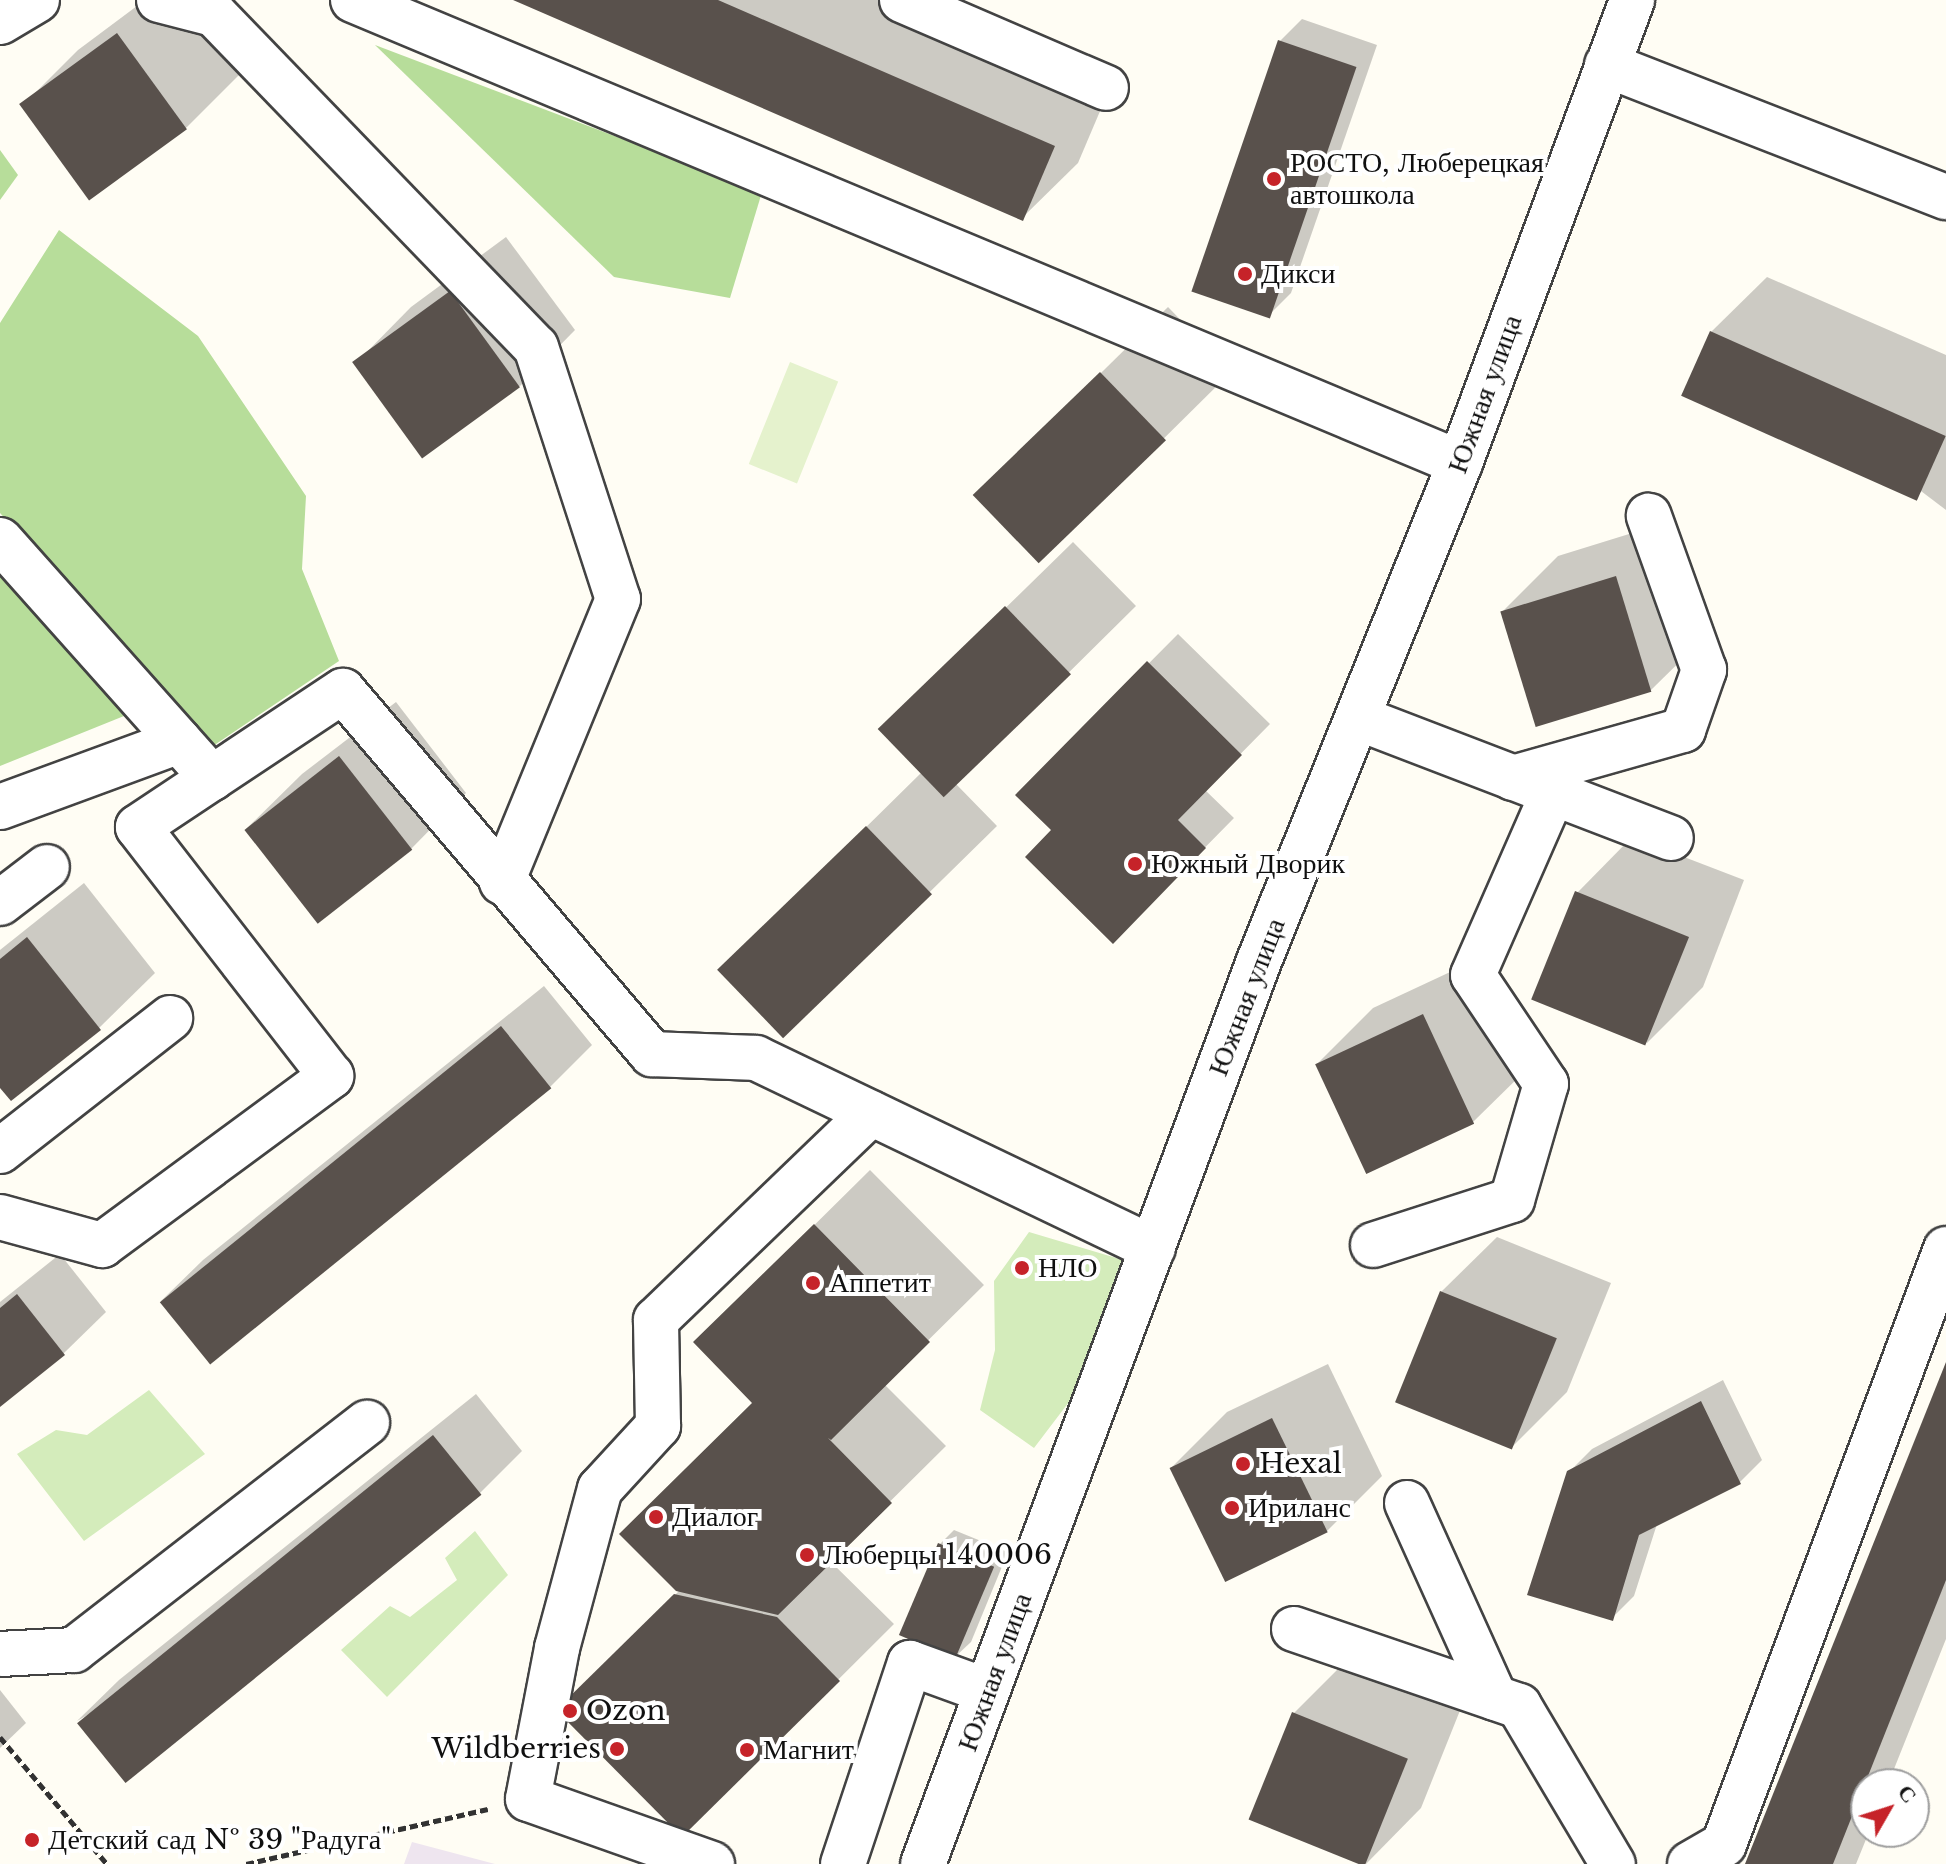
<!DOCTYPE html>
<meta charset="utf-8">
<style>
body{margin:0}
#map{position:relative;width:1946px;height:1864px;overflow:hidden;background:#fffdf4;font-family:"Libre Baskerville",serif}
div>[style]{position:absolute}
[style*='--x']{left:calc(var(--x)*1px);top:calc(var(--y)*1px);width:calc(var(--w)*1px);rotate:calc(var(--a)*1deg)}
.industrial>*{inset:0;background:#eee5ef}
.green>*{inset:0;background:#d4ecbb}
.forest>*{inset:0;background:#b7dd9a}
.pitch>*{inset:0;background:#e5f2cd;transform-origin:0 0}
.shadow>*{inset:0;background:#0003}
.building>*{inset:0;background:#59514c;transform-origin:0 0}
.path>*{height:5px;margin-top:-2.5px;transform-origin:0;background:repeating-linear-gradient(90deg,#323232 0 8px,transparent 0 12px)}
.roads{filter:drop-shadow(2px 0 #434343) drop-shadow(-2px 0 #434343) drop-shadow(0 2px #434343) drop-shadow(0 -2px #434343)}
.minor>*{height:44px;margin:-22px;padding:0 22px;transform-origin:22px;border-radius:22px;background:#fff}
.dots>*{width:22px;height:22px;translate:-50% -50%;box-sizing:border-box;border:4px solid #fff;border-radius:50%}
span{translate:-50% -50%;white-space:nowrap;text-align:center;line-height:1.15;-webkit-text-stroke:8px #fff;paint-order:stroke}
.poi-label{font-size:28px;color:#101010}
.left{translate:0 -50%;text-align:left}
.right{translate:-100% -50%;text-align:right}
.street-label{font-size:28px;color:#101010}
.north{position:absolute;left:1850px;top:1768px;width:80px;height:80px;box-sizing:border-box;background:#fff;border:2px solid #9f9f9f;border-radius:50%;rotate:51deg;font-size:22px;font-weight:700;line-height:32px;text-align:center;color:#101010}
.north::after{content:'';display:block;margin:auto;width:28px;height:36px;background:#c62329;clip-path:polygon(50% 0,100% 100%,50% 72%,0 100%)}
</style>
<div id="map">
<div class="industrial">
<div style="clip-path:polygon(412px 1842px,495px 1864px,404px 1864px)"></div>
</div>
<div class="green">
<div style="clip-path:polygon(1029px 1232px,1123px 1260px,1072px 1398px,1034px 1448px,980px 1410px,995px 1350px,994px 1281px)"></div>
<div style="clip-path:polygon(149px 1390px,205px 1454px,84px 1541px,17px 1454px,56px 1430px,87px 1435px)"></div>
<div style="clip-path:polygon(475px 1531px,508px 1575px,387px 1697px,341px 1650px,390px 1606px,410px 1617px,457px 1580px,445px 1558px)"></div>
</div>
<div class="forest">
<div style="clip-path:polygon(375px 45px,762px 192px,730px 298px,614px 277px)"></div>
<div style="clip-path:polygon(0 150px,18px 175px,0 200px)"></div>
<div style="clip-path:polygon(59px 230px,198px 336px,306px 496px,302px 569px,339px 661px,213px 746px,0 513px,0 323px)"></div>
<div style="clip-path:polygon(0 563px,124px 716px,0 766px)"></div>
</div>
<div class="pitch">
<div style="left:790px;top:362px;width:52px;height:110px;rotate:22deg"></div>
</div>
<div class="shadow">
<div style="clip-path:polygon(145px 0,189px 0,242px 72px,187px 127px,92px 198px,23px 105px,78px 50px)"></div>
<div style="clip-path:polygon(518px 0,901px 0,1109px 90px,1078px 163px,1022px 218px)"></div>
<div style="clip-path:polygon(1302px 19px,1377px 45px,1291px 293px,1269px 315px,1280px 41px)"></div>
<div style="clip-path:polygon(506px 237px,575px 330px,520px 386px,356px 363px,411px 307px)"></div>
<div style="clip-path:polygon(1767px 277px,1946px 355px,1946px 510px,1711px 332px)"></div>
<div style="clip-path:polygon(1168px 307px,1231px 372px,1040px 561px,1043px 430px)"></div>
<div style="clip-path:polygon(1671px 521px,1707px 635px,1651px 690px,1503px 611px,1558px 556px)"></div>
<div style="clip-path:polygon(1073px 542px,1136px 606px,956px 784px,997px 826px,784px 1035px,787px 905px,922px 772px,948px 664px)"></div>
<div style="clip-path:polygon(1178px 634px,1270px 724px,1205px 790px,1234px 818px,1113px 941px,1053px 830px,1018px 795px)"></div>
<div style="clip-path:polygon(396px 702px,466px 793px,411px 849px,246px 829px,302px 774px)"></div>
<div style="clip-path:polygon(1632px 837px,1744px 880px,1703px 987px,1647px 1043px,1577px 893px)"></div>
<div style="clip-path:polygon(84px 883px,155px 973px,99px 1028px,0 1084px,0 950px)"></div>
<div style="clip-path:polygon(1478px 959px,1529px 1067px,1473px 1122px,1317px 1064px,1373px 1008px)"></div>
<div style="clip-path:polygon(544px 986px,592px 1045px,550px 1087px,209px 1361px,161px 1301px,203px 1260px)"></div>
<div style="clip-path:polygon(870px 1170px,984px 1285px,884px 1384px,946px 1446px,830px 1561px,894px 1624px,682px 1835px,559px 1710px,679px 1591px,755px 1402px,696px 1342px)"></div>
<div style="clip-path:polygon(1497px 1237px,1611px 1283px,1567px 1392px,1512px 1447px,1441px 1292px)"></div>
<div style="clip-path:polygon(60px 1254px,106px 1312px,64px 1353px,0 1404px,0 1302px)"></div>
<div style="clip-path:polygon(1328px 1364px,1382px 1476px,1326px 1532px,1172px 1467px,1227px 1412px)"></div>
<div style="clip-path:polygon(1946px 1367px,1946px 1639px,1888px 1784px,1866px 1784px,1866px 1832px,1869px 1832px,1856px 1864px,1747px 1864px)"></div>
<div style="clip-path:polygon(1723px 1380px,1762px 1460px,1740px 1482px,1657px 1524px,1634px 1596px,1612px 1618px,1569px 1472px,1592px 1449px)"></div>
<div style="clip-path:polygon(476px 1394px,522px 1451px,480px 1493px,77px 1721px,119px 1680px)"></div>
<div style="clip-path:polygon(954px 1530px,1008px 1552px,971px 1642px,956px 1656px,939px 1545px)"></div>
<div style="clip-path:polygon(1349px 1658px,1463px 1703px,1421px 1808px,1366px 1864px,1252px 1819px,1293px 1714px)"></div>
<div style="clip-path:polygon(0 1690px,26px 1723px,0 1748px)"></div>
</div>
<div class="building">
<div style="clip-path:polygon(513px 0,718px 0,1055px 146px,1023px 221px)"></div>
<div style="left:117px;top:33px;width:119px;height:121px;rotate:54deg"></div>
<div style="left:1278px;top:40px;width:83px;height:266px;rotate:19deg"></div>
<div style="left:450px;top:291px;width:119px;height:121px;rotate:54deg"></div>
<div style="left:1710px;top:331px;width:258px;height:71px;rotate:24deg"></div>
<div style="left:1100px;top:372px;width:95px;height:177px;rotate:46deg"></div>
<div style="left:1616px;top:576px;width:121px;height:121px;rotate:73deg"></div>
<div style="left:1005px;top:606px;width:95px;height:177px;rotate:46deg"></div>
<div style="clip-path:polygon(1147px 661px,1242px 755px,1178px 820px,1206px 848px,1113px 944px,1025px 857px,1051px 830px,1015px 795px)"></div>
<div style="left:339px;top:756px;width:119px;height:120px;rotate:52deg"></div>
<div style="left:866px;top:826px;width:95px;height:207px;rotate:46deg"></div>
<div style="left:1575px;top:891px;width:123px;height:117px;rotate:22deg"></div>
<div style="clip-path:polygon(27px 937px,101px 1030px,11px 1101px,0 1088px,0 959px)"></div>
<div style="left:1423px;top:1014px;width:121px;height:119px;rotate:65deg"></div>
<div style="left:501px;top:1026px;width:80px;height:439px;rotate:51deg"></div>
<div style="clip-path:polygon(814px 1224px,930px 1342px,831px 1440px,828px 1438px,892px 1503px,778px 1615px,676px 1591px,619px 1534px,752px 1403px,693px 1342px)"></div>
<div style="left:1440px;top:1291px;width:126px;height:120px;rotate:22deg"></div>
<div style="clip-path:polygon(17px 1294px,65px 1355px,0 1407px,0 1308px)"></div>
<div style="clip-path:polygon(1946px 1362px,1946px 1580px,1833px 1864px,1745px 1864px)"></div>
<div style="clip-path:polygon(1701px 1401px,1741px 1484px,1639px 1535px,1613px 1621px,1527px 1595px,1567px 1471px)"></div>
<div style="left:1272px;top:1418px;width:127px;height:114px;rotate:64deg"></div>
<div style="left:433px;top:1435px;width:77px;height:458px;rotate:51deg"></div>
<div style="left:938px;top:1543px;width:61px;height:100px;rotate:23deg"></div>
<div style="clip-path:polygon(674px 1594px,777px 1617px,840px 1681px,682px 1837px,556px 1710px)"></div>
<div style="left:1292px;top:1712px;width:125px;height:116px;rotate:22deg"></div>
</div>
<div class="path">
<div style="--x:0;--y:1737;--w:166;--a:49.9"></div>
<div style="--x:246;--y:1864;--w:248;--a:-12.8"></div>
</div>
<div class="roads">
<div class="minor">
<div style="--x:159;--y:0;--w:57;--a:14.3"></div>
<div style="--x:214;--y:14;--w:463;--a:46"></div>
<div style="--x:536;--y:347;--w:265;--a:72"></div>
<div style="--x:618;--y:599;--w:306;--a:112.3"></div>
<div style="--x:353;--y:0;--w:1200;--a:22.7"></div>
<div style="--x:902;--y:0;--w:222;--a:23.3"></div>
<div style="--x:0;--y:22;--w:43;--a:-30.7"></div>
<div style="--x:1607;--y:65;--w:364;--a:21.3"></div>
<div style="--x:0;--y:540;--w:319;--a:48.3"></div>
<div style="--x:1358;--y:718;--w:335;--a:21"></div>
<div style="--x:1513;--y:778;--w:177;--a:-15.8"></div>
<div style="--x:1683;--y:730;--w:64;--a:-70.7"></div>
<div style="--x:1704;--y:670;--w:164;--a:-109.7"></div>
<div style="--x:0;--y:807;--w:191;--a:-20.2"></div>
<div style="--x:0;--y:903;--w:59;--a:-37.5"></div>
<div style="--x:0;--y:1151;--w:216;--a:-38"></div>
<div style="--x:0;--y:1217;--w:106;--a:15.4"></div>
<div style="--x:102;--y:1245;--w:285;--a:-36.4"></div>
<div style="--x:331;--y:1076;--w:315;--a:-127.8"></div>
<div style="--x:138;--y:827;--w:246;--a:-33.6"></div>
<div style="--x:343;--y:691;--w:477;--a:49.6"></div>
<div style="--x:652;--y:1054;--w:104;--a:2.2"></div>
<div style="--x:756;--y:1058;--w:440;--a:25.6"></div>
<div style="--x:1373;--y:1245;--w:146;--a:-17.9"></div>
<div style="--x:1512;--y:1200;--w:121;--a:-73.7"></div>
<div style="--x:1546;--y:1084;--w:131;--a:-123.8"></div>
<div style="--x:1473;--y:975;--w:199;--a:-66.3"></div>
<div style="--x:1407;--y:1503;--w:214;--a:65.7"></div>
<div style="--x:1294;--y:1629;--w:238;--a:18.9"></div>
<div style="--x:1519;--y:1706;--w:184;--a:59.3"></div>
<div style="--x:0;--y:1654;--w:74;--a:-3.1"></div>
<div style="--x:74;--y:1650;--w:371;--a:-37.8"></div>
<div style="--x:712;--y:1864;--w:195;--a:-160.5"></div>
<div style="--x:528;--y:1799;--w:154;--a:-79.1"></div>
<div style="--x:557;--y:1648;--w:165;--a:-74.9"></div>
<div style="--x:600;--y:1489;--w:86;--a:-47.4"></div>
<div style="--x:658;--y:1426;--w:106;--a:-91.1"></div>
<div style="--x:656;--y:1320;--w:298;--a:-43.9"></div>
<div style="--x:843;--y:1864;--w:212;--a:-71.6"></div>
<div style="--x:910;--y:1663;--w:82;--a:20"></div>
<div style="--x:923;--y:1864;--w:963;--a:-69.59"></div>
<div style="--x:1259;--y:961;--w:537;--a:-68.02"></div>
<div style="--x:1460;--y:463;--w:494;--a:-69.6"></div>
<div style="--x:1690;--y:1864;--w:39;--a:-30"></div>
<div style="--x:1724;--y:1844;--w:635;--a:-69.54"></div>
</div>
</div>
<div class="dots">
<div style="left:1274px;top:179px;background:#c62329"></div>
<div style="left:1245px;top:274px;background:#c62329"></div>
<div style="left:1135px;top:864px;background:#c62329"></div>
<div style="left:1022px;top:1268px;background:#c62329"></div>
<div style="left:813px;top:1283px;background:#c62329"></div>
<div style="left:1243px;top:1464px;background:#c62329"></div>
<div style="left:1232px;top:1508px;background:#c62329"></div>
<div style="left:656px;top:1517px;background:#c62329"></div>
<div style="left:807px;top:1555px;background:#c62329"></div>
<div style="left:570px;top:1711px;background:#c62329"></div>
<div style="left:617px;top:1749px;background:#c62329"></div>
<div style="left:747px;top:1750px;background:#c62329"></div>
<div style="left:32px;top:1840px;background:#c62329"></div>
</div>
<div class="poi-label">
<span class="left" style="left:1290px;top:179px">РОСТО, Люберецкая<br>автошкола</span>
<span class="left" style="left:1261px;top:274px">Дикси</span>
<span class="left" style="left:1151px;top:864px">Южный Дворик</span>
<span class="left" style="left:1038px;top:1268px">НЛО</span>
<span class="left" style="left:829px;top:1283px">Аппетит</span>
<span class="left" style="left:1259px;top:1464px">Hexal</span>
<span class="left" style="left:1248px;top:1508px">Ириланс</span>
<span class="left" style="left:672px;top:1517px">Диалог</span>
<span class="left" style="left:823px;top:1555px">Люберцы 140006</span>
<span class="left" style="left:586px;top:1711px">Ozon</span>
<span class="right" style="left:601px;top:1749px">Wildberries</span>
<span class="left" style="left:763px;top:1750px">Магнит</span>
<span class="left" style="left:48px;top:1840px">Детский сад № 39 "Радуга"</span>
</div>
<div class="street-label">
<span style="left:1485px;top:394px;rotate:-70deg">Южная улица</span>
<span style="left:1247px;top:997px;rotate:-69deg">Южная улица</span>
<span style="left:995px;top:1672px;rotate:-70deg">Южная улица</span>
</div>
<div class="north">С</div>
</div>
